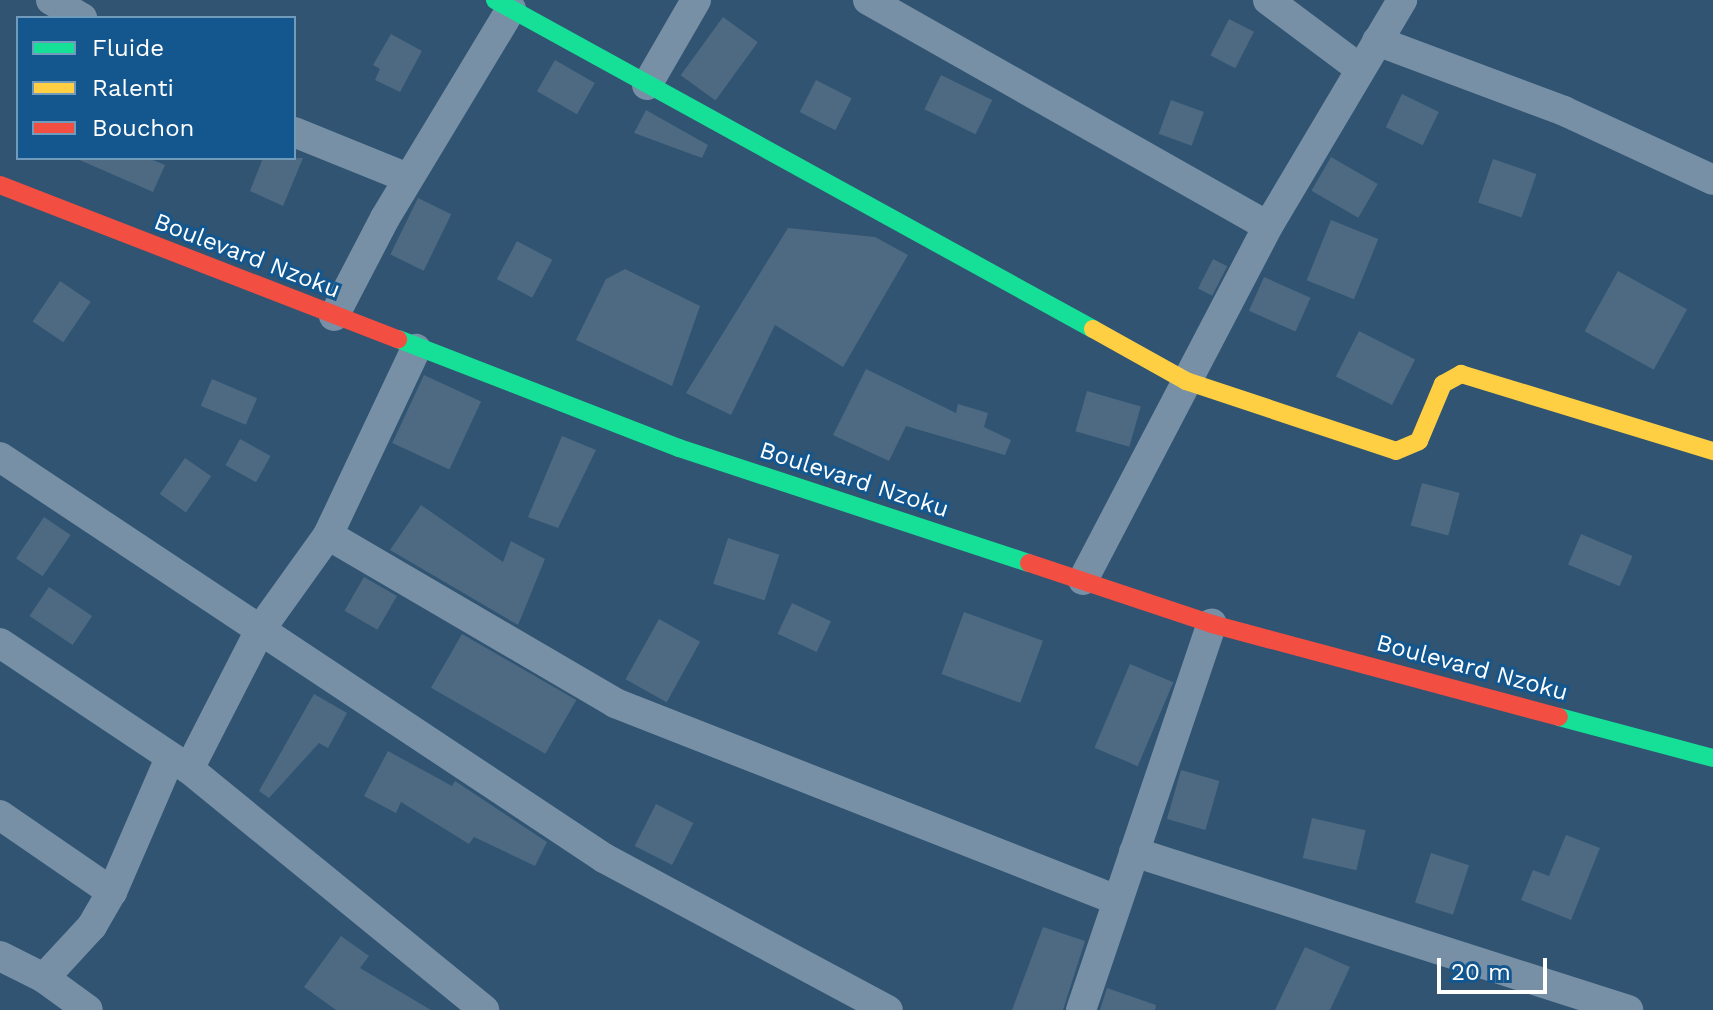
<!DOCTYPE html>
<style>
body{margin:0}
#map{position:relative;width:1713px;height:1010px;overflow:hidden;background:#305472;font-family:"Work Sans",sans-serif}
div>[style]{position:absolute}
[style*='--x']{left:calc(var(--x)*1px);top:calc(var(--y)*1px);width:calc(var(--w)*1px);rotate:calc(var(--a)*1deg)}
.building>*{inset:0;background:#4d6a82;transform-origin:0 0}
.street>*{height:30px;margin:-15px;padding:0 15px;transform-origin:15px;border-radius:15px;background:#7790a6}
.fast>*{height:18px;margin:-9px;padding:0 9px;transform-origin:9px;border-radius:9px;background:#16e098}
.slow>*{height:18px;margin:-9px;padding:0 9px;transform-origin:9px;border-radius:9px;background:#ffcf43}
.jam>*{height:18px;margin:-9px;padding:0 9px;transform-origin:9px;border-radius:9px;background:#f24e42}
span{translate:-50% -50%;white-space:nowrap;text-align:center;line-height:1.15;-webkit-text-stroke:6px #14578e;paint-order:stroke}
.street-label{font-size:24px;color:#fff}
.legend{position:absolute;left:16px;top:16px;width:280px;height:144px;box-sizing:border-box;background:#14578e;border:2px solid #729abb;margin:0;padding:10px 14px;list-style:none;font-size:24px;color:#fff}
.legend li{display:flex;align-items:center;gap:16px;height:40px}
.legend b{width:40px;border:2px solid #729abb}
.scale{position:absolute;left:1437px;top:958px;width:110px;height:36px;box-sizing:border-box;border:4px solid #fff;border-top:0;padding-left:10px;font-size:24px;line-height:28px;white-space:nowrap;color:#fff;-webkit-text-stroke:6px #14578e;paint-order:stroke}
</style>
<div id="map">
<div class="building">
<div style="left:723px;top:17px;width:43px;height:72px;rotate:36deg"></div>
<div style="left:1229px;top:19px;width:28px;height:41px;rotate:27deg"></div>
<div style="clip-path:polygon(391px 34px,422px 51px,400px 92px,375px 80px,380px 69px,373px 65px)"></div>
<div style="left:555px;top:60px;width:46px;height:36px;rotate:30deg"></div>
<div style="left:941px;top:75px;width:57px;height:38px;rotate:26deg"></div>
<div style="left:816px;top:80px;width:40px;height:36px;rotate:27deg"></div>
<div style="left:1402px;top:94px;width:41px;height:37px;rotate:26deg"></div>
<div style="left:1171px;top:100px;width:35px;height:36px;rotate:20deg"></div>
<div style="clip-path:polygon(646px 110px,708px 145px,702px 158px,634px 133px)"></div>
<div style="left:1331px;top:157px;width:54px;height:39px;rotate:30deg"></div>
<div style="clip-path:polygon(75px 158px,148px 158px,165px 165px,153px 192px)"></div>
<div style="clip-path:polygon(263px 158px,303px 158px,283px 206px,250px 191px)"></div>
<div style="left:1493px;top:159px;width:46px;height:46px;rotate:19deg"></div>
<div style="left:418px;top:198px;width:37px;height:63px;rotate:26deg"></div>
<div style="left:1331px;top:220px;width:51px;height:65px;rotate:22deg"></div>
<div style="clip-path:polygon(788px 228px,875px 237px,908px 255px,843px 367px,775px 325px,731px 415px,686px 393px)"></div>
<div style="left:517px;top:241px;width:40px;height:43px;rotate:28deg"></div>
<div style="left:1213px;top:259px;width:16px;height:33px;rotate:27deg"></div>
<div style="clip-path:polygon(625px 269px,700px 306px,672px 386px,576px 340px,606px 279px)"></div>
<div style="left:1618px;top:271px;width:79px;height:69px;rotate:29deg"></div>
<div style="left:1264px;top:277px;width:51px;height:37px;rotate:24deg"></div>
<div style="left:60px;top:281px;width:37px;height:49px;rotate:34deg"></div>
<div style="left:1359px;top:331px;width:63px;height:51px;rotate:27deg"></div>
<div style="clip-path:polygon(866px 369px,956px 413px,958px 404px,988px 413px,984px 427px,1011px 440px,1005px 455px,906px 426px,889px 461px,833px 435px)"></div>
<div style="left:424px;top:375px;width:63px;height:75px;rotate:25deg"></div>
<div style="left:212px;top:379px;width:49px;height:29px;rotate:23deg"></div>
<div style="left:1087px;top:391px;width:56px;height:42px;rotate:16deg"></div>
<div style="clip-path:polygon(562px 436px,596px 450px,558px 528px,528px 517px)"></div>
<div style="left:240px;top:439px;width:35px;height:30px;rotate:29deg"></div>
<div style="left:185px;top:458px;width:32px;height:44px;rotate:35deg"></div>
<div style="left:1422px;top:483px;width:39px;height:44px;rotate:15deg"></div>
<div style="clip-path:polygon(421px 505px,503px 562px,511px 541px,545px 559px,518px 625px,390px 550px)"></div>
<div style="left:44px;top:517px;width:32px;height:50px;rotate:34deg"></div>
<div style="left:1581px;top:534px;width:56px;height:33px;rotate:23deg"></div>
<div style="left:728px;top:538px;width:54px;height:48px;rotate:18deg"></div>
<div style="left:364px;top:577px;width:38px;height:39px;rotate:30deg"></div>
<div style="left:49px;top:587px;width:52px;height:35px;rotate:34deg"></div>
<div style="left:792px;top:603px;width:43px;height:34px;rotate:25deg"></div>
<div style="left:964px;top:612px;width:84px;height:66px;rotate:20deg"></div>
<div style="left:659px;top:619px;width:47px;height:69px;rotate:29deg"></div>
<div style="left:462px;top:634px;width:132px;height:62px;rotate:30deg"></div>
<div style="left:1130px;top:664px;width:47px;height:91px;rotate:23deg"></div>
<div style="clip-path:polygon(314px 694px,347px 713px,328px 748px,319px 743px,269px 798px,259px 791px)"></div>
<div style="clip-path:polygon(388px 751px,452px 786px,455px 781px,547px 842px,535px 866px,474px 837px,469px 844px,401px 802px,396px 813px,364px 796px)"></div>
<div style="left:1181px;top:770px;width:40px;height:51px;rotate:16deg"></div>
<div style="left:656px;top:804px;width:42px;height:47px;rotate:27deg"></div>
<div style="left:1312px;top:818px;width:55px;height:41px;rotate:13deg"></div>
<div style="clip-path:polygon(1566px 835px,1600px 848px,1571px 920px,1521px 900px,1533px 870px,1549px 876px)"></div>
<div style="left:1431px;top:853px;width:40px;height:52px;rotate:18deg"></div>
<div style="clip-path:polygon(1043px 927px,1085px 941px,1063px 1010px,1012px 1010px)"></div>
<div style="clip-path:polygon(341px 936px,369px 956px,360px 968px,431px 1010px,336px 1010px,304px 987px)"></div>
<div style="clip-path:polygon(1305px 947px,1350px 967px,1330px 1010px,1275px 1010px)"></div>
<div style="clip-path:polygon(1107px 988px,1156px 1005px,1155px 1010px,1100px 1010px)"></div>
</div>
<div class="street">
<div style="--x:51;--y:0;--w:36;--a:30"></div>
<div style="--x:868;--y:0;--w:459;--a:29.5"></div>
<div style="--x:1268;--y:0;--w:114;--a:36.8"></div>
<div style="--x:1377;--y:41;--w:200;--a:20.5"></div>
<div style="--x:1564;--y:111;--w:164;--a:24.8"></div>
<div style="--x:647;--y:85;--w:98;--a:-60"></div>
<div style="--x:294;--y:132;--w:123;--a:22"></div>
<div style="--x:334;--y:316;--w:110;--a:-62.5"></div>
<div style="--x:385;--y:218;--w:244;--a:-58.9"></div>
<div style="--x:0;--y:457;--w:725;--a:33.58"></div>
<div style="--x:604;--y:858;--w:322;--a:28.2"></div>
<div style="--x:328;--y:535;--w:333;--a:30.3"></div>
<div style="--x:615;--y:703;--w:539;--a:21.43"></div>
<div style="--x:1083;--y:580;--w:399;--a:-62.4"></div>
<div style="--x:1268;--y:226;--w:263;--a:-59.3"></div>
<div style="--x:0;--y:643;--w:227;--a:33.7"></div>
<div style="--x:189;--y:769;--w:381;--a:39.2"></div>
<div style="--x:189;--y:769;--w:156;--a:-62.9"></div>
<div style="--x:260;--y:630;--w:117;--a:-54.4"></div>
<div style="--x:328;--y:535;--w:206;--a:-64.7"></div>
<div style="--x:0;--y:815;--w:136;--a:34.5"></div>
<div style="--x:1134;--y:852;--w:519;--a:17.74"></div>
<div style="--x:0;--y:956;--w:49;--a:26.6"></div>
<div style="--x:44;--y:978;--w:54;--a:36"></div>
<div style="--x:44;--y:978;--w:71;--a:-47.3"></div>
<div style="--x:92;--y:926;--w:39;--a:-60"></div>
<div style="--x:112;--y:892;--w:144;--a:-66.6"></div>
<div style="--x:1081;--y:1010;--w:408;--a:-71.3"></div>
</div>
<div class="fast">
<div style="--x:495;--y:0;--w:683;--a:28.82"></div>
<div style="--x:398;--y:339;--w:301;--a:21.2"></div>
<div style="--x:679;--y:448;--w:368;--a:18.2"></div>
<div style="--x:1559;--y:717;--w:159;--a:14.9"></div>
</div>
<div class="slow">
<div style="--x:1093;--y:329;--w:107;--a:29.2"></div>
<div style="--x:1186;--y:381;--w:221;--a:18.4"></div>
<div style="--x:1396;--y:451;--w:25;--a:-23"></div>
<div style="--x:1419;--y:441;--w:62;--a:-67.2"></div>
<div style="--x:1443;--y:384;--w:21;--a:-29"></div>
<div style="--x:1461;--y:374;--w:264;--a:17"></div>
</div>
<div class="jam">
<div style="--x:0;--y:185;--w:427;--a:21.2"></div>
<div style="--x:1029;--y:563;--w:193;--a:18.4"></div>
<div style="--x:1212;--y:624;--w:359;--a:15"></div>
</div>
<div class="street-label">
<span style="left:247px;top:256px;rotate:21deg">Boulevard Nzoku</span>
<span style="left:854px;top:480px;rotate:18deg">Boulevard Nzoku</span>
<span style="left:1472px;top:668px;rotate:15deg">Boulevard Nzoku</span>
</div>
<ul class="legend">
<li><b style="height:10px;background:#16e098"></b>Fluide</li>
<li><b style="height:10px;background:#ffcf43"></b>Ralenti</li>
<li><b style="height:10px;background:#f24e42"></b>Bouchon</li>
</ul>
<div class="scale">20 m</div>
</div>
